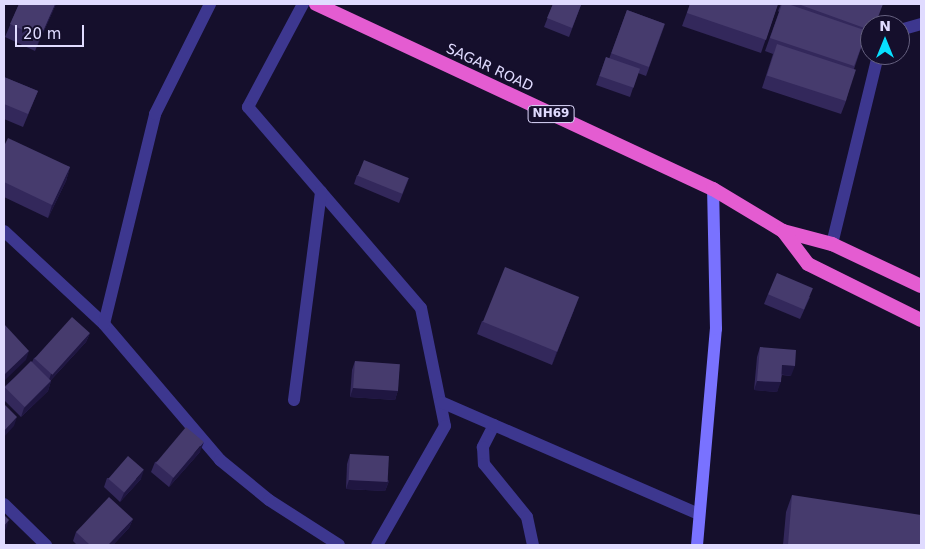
<!DOCTYPE html>
<style>
body{margin:0}
#map{position:relative;width:925px;height:549px;overflow:hidden;background:#150f2c;font-family:"DejaVu Sans",sans-serif}
div>[style]{position:absolute}
[style*='--x']{left:calc(var(--x)*1px);top:calc(var(--y)*1px);width:calc(var(--w)*1px);rotate:calc(var(--a)*1deg)}
.service>*{height:12px;margin:-6px;padding:0 6px;transform-origin:6px;border-radius:6px;background:#3d378f}
.minor>*{height:12px;margin:-6px;padding:0 6px;transform-origin:6px;border-radius:6px;background:#3d378f}
.secondary>*{height:12px;margin:-6px;padding:0 6px;transform-origin:6px;border-radius:6px;background:#7972ff}
.trunk>*{height:14px;margin:-7px;padding:0 7px;transform-origin:7px;border-radius:7px;background:#e45cd1}
.wall>*{inset:0;background:#33285b}
.shaded-wall>*{inset:0;background:#1f1641}
.building>*{inset:0;background:#463b6d;transform-origin:0 0}
span{translate:-50% -50%;white-space:nowrap;text-align:center;line-height:1.15;-webkit-text-stroke:4.5px #150f2c;paint-order:stroke}
.shield-label span{padding:1px 4px;background:#150f2c;border:1px solid;border-radius:4px;-webkit-text-stroke-width:0}
.shield-label{font-size:12px;color:#e0dbff;font-weight:700}
.street-label{font-size:14px;color:#e0dbff}
.frame{position:absolute;inset:0;border:5px solid #e0dbff;pointer-events:none}
.north{position:absolute;left:860px;top:15px;width:50px;height:50px;box-sizing:border-box;background:#150f2c;border:1px solid #666180;border-radius:50%;rotate:0deg;font-size:14px;font-weight:700;line-height:20px;text-align:center;color:#e0dbff}
.north::after{content:'';display:block;margin:auto;width:18px;height:22px;background:#07e0ff;clip-path:polygon(50% 0,100% 100%,50% 72%,0 100%)}
.scale{position:absolute;left:15px;top:25px;width:69px;height:22px;box-sizing:border-box;border:2px solid #e0dbff;border-top:0;padding-left:6px;font-size:15px;line-height:18px;white-space:nowrap;color:#e0dbff;-webkit-text-stroke:4px #150f2c;paint-order:stroke}
</style>
<div id="map">
<div class="service">
<div style="--x:494;--y:425;--w:25;--a:117"></div>
<div style="--x:483;--y:447;--w:17;--a:87"></div>
<div style="--x:484;--y:464;--w:68;--a:50.9"></div>
<div style="--x:527;--y:517;--w:29;--a:78"></div>
</div>
<div class="minor">
<div style="--x:303;--y:4;--w:117;--a:118.1"></div>
<div style="--x:248;--y:107;--w:265;--a:49.3"></div>
<div style="--x:421;--y:308;--w:120;--a:78.5"></div>
<div style="--x:445;--y:426;--w:137;--a:119.7"></div>
<div style="--x:900;--y:30;--w:22;--a:-16"></div>
<div style="--x:4;--y:231;--w:137;--a:42.9"></div>
<div style="--x:104;--y:324;--w:179;--a:49.5"></div>
<div style="--x:220;--y:460;--w:63;--a:39.2"></div>
<div style="--x:269;--y:500;--w:83;--a:32.7"></div>
<div style="--x:832;--y:244;--w:195;--a:-76.3"></div>
<div style="--x:104;--y:324;--w:216;--a:-76.3"></div>
<div style="--x:155;--y:114;--w:123;--a:-63.4"></div>
<div style="--x:294;--y:400;--w:210;--a:-82.6"></div>
<div style="--x:441;--y:402;--w:281;--a:23.5"></div>
<div style="--x:4;--y:504;--w:59;--a:44.3"></div>
</div>
<div class="secondary">
<div style="--x:697;--y:545;--w:217;--a:-85"></div>
<div style="--x:716;--y:329;--w:140;--a:-91.2"></div>
</div>
<div class="trunk">
<div style="--x:316;--y:4;--w:438;--a:25"></div>
<div style="--x:713;--y:189;--w:82;--a:31"></div>
<div style="--x:783;--y:231;--w:51;--a:14.9"></div>
<div style="--x:832;--y:244;--w:98;--a:25.3"></div>
<div style="--x:783;--y:231;--w:41;--a:52.9"></div>
<div style="--x:808;--y:264;--w:126;--a:26.4"></div>
</div>
<div class="wall">
<div style="clip-path:polygon(19px 4px,56px 4px,35px 51px,5px 37px)"></div>
<div style="clip-path:polygon(553px 4px,581px 5px,569px 37px,544px 27px)"></div>
<div style="clip-path:polygon(690px 4px,778px 4px,761px 53px,682px 26px)"></div>
<div style="clip-path:polygon(781px 4px,883px 4px,870px 25px,870px 38px,868px 44px,863px 42px,854px 69px,846px 101px,841px 114px,762px 88px,773px 54px,765px 51px,779px 12px,778px 11px)"></div>
<div style="clip-path:polygon(627px 10px,665px 24px,646px 76px,638px 73px,630px 97px,596px 85px,606px 57px,609px 59px)"></div>
<div style="clip-path:polygon(4px 77px,38px 91px,23px 127px,4px 119px)"></div>
<div style="clip-path:polygon(4px 146px,70px 167px,66px 181px,48px 218px,4px 197px)"></div>
<div style="clip-path:polygon(357px 175px,409px 178px,399px 203px,354px 184px)"></div>
<div style="clip-path:polygon(768px 294px,810px 297px,800px 319px,764px 304px)"></div>
<div style="clip-path:polygon(574px 310px,552px 365px,477px 334px,482px 321px)"></div>
<div style="clip-path:polygon(90px 333px,86px 342px,51px 380px,51px 381px,48px 391px,21px 417px,4px 400px,4px 387px,32px 362px,34px 358px)"></div>
<div style="clip-path:polygon(760px 347px,791px 376px,782px 375px,777px 392px,754px 390px,757px 357px)"></div>
<div style="clip-path:polygon(355px 361px,398px 390px,395px 400px,350px 397px,352px 370px)"></div>
<div style="clip-path:polygon(200px 452px,169px 487px,151px 472px,155px 462px)"></div>
<div style="clip-path:polygon(350px 454px,389px 481px,385px 491px,346px 489px,347px 464px)"></div>
<div style="clip-path:polygon(107px 478px,141px 479px,120px 502px,104px 487px)"></div>
<div style="clip-path:polygon(792px 495px,921px 545px,783px 545px,786px 512px)"></div>
<div style="clip-path:polygon(133px 519px,129px 528px,113px 545px,77px 545px,73px 541px,76px 532px)"></div>
</div>
<div class="shaded-wall">
<div style="clip-path:polygon(55px 4px,56px 4px,35px 51px,40px 38px)"></div>
<div style="clip-path:polygon(70px 167px,66px 181px,48px 218px,52px 205px)"></div>
<div style="clip-path:polygon(579px 297px,574px 310px,552px 365px,557px 351px)"></div>
<div style="clip-path:polygon(90px 333px,86px 342px,48px 383px,51px 374px)"></div>
<div style="clip-path:polygon(29px 351px,26px 360px,4px 381px,4px 375px)"></div>
<div style="clip-path:polygon(782px 365px,795px 366px,791px 376px,779px 374px)"></div>
<div style="clip-path:polygon(51px 381px,48px 391px,21px 417px,24px 408px)"></div>
<div style="clip-path:polygon(757px 381px,781px 382px,777px 392px,754px 390px)"></div>
<div style="clip-path:polygon(353px 388px,398px 390px,395px 400px,350px 397px)"></div>
<div style="clip-path:polygon(17px 417px,14px 426px,4px 437px,4px 431px)"></div>
<div style="clip-path:polygon(204px 442px,200px 452px,169px 487px,173px 478px)"></div>
<div style="clip-path:polygon(144px 470px,141px 479px,120px 502px,124px 493px)"></div>
<div style="clip-path:polygon(349px 480px,389px 481px,385px 491px,346px 489px)"></div>
<div style="clip-path:polygon(133px 519px,129px 528px,113px 545px,108px 545px)"></div>
<div style="clip-path:polygon(9px 520px,6px 529px,4px 531px,4px 526px)"></div>
</div>
<div class="building">
<div style="clip-path:polygon(19px 4px,55px 4px,40px 38px,10px 24px)"></div>
<div style="clip-path:polygon(553px 4px,578px 4px,581px 5px,572px 28px,547px 18px)"></div>
<div style="clip-path:polygon(690px 4px,778px 4px,766px 40px,687px 13px)"></div>
<div style="clip-path:polygon(782px 4px,788px 4px,867px 31px,854px 66px,770px 38px)"></div>
<div style="clip-path:polygon(798px 4px,883px 4px,875px 25px,870px 25px,870px 30px)"></div>
<div style="left:627px;top:10px;width:40px;height:46px;rotate:20deg"></div>
<div style="left:777px;top:44px;width:83px;height:33px;rotate:18deg"></div>
<div style="left:606px;top:57px;width:36px;height:20px;rotate:19deg"></div>
<div style="clip-path:polygon(4px 77px,38px 91px,28px 114px,4px 104px)"></div>
<div style="clip-path:polygon(8px 138px,70px 167px,52px 205px,4px 182px,4px 146px)"></div>
<div style="left:364px;top:160px;width:48px;height:17px;rotate:22deg"></div>
<div style="left:505px;top:267px;width:80px;height:59px;rotate:22deg"></div>
<div style="left:777px;top:273px;width:39px;height:23px;rotate:23deg"></div>
<div style="left:72px;top:317px;width:24px;height:56px;rotate:42deg"></div>
<div style="clip-path:polygon(4px 324px,29px 351px,4px 375px)"></div>
<div style="clip-path:polygon(760px 347px,796px 350px,795px 366px,782px 365px,781px 382px,757px 381px)"></div>
<div style="left:31px;top:361px;width:28px;height:37px;rotate:45deg"></div>
<div style="left:355px;top:361px;width:45px;height:27px;rotate:4deg"></div>
<div style="clip-path:polygon(4px 404px,17px 417px,4px 431px)"></div>
<div style="left:186px;top:427px;width:23px;height:47px;rotate:40deg"></div>
<div style="left:350px;top:454px;width:39px;height:26px;rotate:3deg"></div>
<div style="left:128px;top:456px;width:21px;height:30px;rotate:41deg"></div>
<div style="clip-path:polygon(792px 495px,921px 515px,921px 545px,788px 545px)"></div>
<div style="clip-path:polygon(109px 497px,133px 519px,108px 545px,90px 545px,76px 532px)"></div>
<div style="clip-path:polygon(4px 515px,9px 520px,4px 526px)"></div>
</div>
<div class="shield-label">
<span style="left:551px;top:114px">NH69</span>
</div>
<div class="street-label">
<span style="left:490px;top:67px;rotate:25deg">SAGAR ROAD</span>
</div>
<div class="frame"></div>
<div class="north">N</div>
<div class="scale">20 m</div>
</div>
